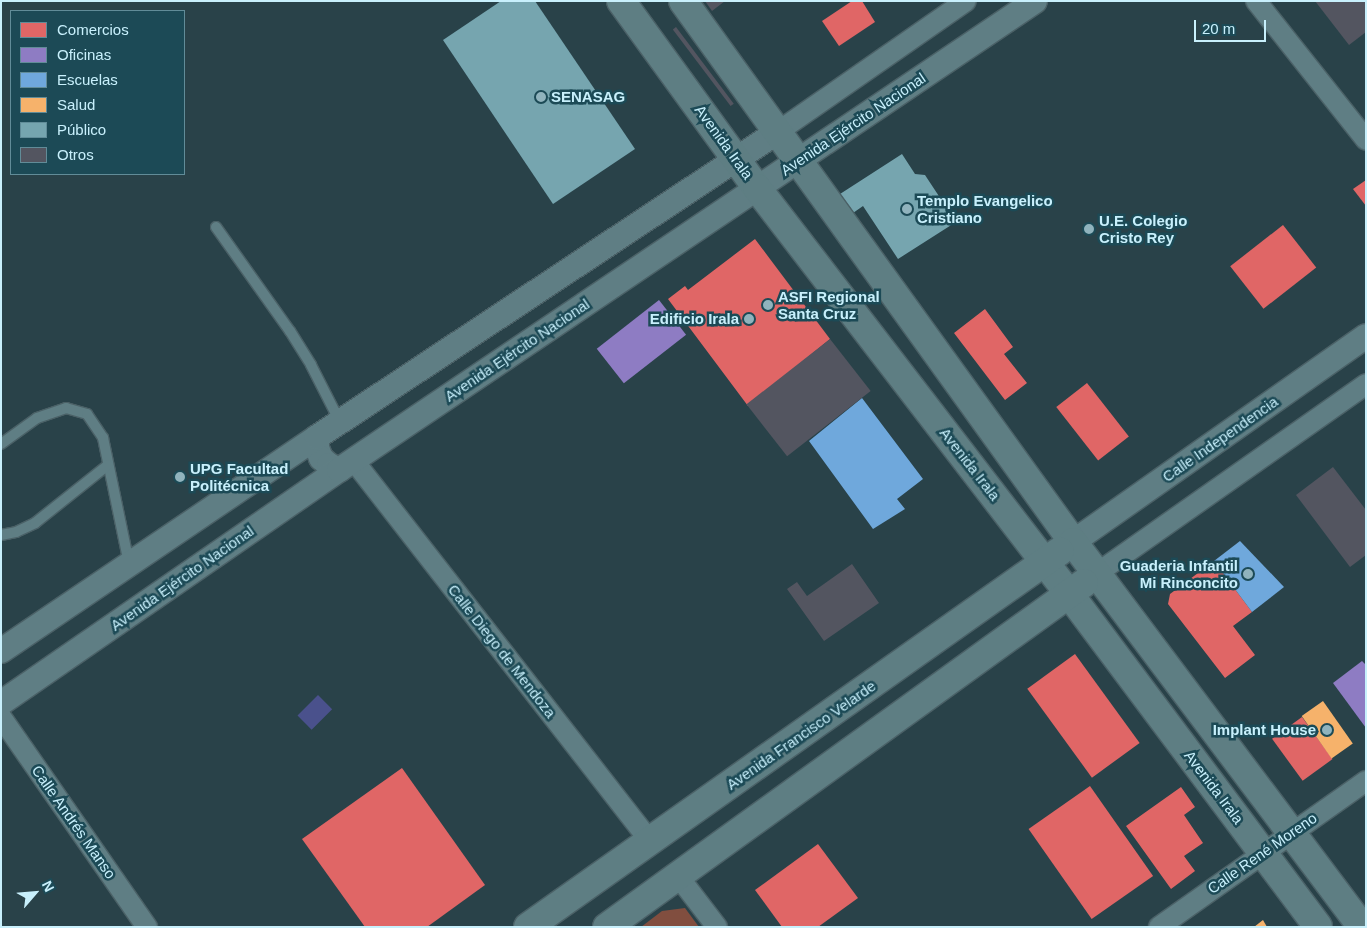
<!DOCTYPE html>
<meta charset="utf-8">
<style>
body{margin:0}
#map{position:relative;width:1367px;height:928px;overflow:hidden;background:#294249;font-family:Arial,sans-serif}
div>[style]{position:absolute}
[style*='--x']{left:calc(var(--x)*1px);top:calc(var(--y)*1px);width:calc(var(--w)*1px);rotate:calc(var(--a)*1deg)}
.green>*{inset:0;background:#814e3f}
.water>*{inset:0;background:#4a518c;transform-origin:0 0}
.shops>*{inset:0;background:#e06666;transform-origin:0 0}
.offices>*{inset:0;background:#8e7cc3;transform-origin:0 0}
.schools>*{inset:0;background:#6fa8dc}
.health>*{inset:0;background:#f6b26b;transform-origin:0 0}
.public>*{inset:0;background:#76a5af}
.building>*{inset:0;background:#535560;transform-origin:0 0}
.roads{filter:drop-shadow(1px 0 #4b6167) drop-shadow(-1px 0 #4b6167) drop-shadow(0 1px #4b6167) drop-shadow(0 -1px #4b6167)}
.service>*{height:10px;margin:-5px;padding:0 5px;transform-origin:5px;border-radius:5px;background:#5f7e84}
.minor>*{height:20px;margin:-10px;padding:0 10px;transform-origin:10px;border-radius:10px;background:#5f7e84}
.tertiary>*{height:24px;margin:-12px;padding:0 12px;transform-origin:12px;border-radius:12px;background:#5f7e84}
.secondary>*{height:28px;margin:-14px;padding:0 14px;transform-origin:14px;border-radius:14px;background:#5e7e83}
.dots>*{width:14px;height:14px;translate:-50% -50%;box-sizing:border-box;border:2px solid #1c4a56;border-radius:50%}
span{translate:-50% -50%;white-space:nowrap;text-align:center;line-height:1.15;-webkit-text-stroke:5px #1c4a56;paint-order:stroke}
.poi-label{font-size:15px;color:#c8f0fc;font-weight:700}
.left{translate:0 -50%;text-align:left}
.right{translate:-100% -50%;text-align:right}
.street-label{font-size:15px;color:#c8f0fc}
.frame{position:absolute;inset:0;border:2px solid #c8f0fc;pointer-events:none}
.legend{position:absolute;left:10px;top:10px;width:175px;height:165px;box-sizing:border-box;background:#1c4a56;border:1px solid #618c98;margin:0;padding:6px 9px;list-style:none;font-size:15px;color:#c8f0fc}
.legend li{display:flex;align-items:center;gap:10px;height:25px}
.legend b{width:25px;border:1px solid #618c98}
.north{position:absolute;left:10px;top:868px;width:50px;height:50px;-webkit-text-stroke:4px #1c4a56;paint-order:stroke;rotate:63deg;font-size:14px;font-weight:700;line-height:20px;text-align:center;color:#c8f0fc}
.north::after{content:'';display:block;margin:auto;width:18px;height:22px;background:#c8f0fc;clip-path:polygon(50% 0,100% 100%,50% 72%,0 100%)}
.scale{position:absolute;left:1194px;top:20px;width:72px;height:22px;box-sizing:border-box;border:2px solid #c8f0fc;border-top:0;padding-left:6px;font-size:15px;line-height:18px;white-space:nowrap;color:#c8f0fc;-webkit-text-stroke:4px #1c4a56;paint-order:stroke}
</style>
<div id="map">
<div class="green">
<div style="clip-path:polygon(685px 908px,699px 927px,641px 927px,662px 911px)"></div>
</div>
<div class="water">
<div style="left:318px;top:695px;width:20px;height:29px;rotate:45deg"></div>
</div>
<div class="shops">
<div style="clip-path:polygon(852px 1px,862px 1px,875px 22px,839px 46px,822px 21px)"></div>
<div style="clip-path:polygon(1366px 180px,1366px 206px,1353px 189px)"></div>
<div style="left:1283px;top:225px;width:54px;height:67px;rotate:52deg"></div>
<div style="clip-path:polygon(755px 239px,830px 339px,748px 406px,668px 299px,685px 286px,688px 290px)"></div>
<div style="clip-path:polygon(985px 309px,1013px 347px,1004px 354px,1027px 383px,1005px 400px,954px 333px)"></div>
<div style="left:1087px;top:383px;width:68px;height:39px;rotate:52deg"></div>
<div style="clip-path:polygon(1214px 561px,1252px 612px,1233px 626px,1255px 655px,1225px 678px,1168px 604px,1170px 594px)"></div>
<div style="left:1075px;top:654px;width:110px;height:59px;rotate:54deg"></div>
<div style="left:1302px;top:717px;width:52px;height:37px;rotate:54deg"></div>
<div style="clip-path:polygon(402px 768px,485px 885px,427px 927px,365px 927px,302px 839px)"></div>
<div style="left:1090px;top:786px;width:110px;height:75px;rotate:55deg"></div>
<div style="clip-path:polygon(1181px 787px,1195px 807px,1184px 815px,1203px 843px,1184px 856px,1195px 871px,1171px 889px,1126px 826px)"></div>
<div style="clip-path:polygon(818px 844px,858px 898px,818px 927px,782px 927px,755px 890px)"></div>
</div>
<div class="offices">
<div style="left:659px;top:300px;width:44px;height:79px;rotate:52deg"></div>
<div style="clip-path:polygon(1362px 661px,1366px 665px,1366px 728px,1333px 683px)"></div>
</div>
<div class="schools">
<div style="clip-path:polygon(862px 398px,923px 479px,897px 499px,905px 509px,873px 529px,809px 441px)"></div>
<div style="clip-path:polygon(1240px 541px,1284px 587px,1252px 612px,1214px 561px)"></div>
</div>
<div class="health">
<div style="left:1323px;top:701px;width:52px;height:26px;rotate:55deg"></div>
<div style="clip-path:polygon(1263px 920px,1267px 927px,1254px 927px)"></div>
</div>
<div class="public">
<div style="clip-path:polygon(501px 1px,535px 1px,635px 149px,553px 204px,443px 40px)"></div>
<div style="clip-path:polygon(902px 154px,915px 174px,925px 175px,956px 222px,898px 259px,863px 206px,853px 213px,840px 194px)"></div>
</div>
<div class="building">
<div style="clip-path:polygon(705px 1px,725px 1px,712px 11px)"></div>
<div style="clip-path:polygon(1315px 1px,1366px 1px,1366px 32px,1349px 45px)"></div>
<div style="left:676px;top:27px;width:96px;height:4px;rotate:53deg"></div>
<div style="left:830px;top:339px;width:66px;height:106px;rotate:52deg"></div>
<div style="clip-path:polygon(1333px 467px,1366px 510px,1366px 555px,1350px 567px,1296px 495px)"></div>
<div style="clip-path:polygon(852px 564px,879px 603px,824px 641px,787px 589px,797px 582px,807px 596px)"></div>
</div>
<div class="roads">
<div class="service">
<div style="--x:216;--y:227;--w:128;--a:54.6"></div>
<div style="--x:290;--y:331;--w:40;--a:58"></div>
<div style="--x:311;--y:365;--w:64;--a:63"></div>
<div style="--x:1;--y:444;--w:44;--a:-35.8"></div>
<div style="--x:37;--y:418;--w:31;--a:-19"></div>
<div style="--x:66;--y:408;--w:22;--a:16"></div>
<div style="--x:87;--y:414;--w:29;--a:56"></div>
<div style="--x:103;--y:438;--w:128;--a:78.3"></div>
<div style="--x:1;--y:535;--w:15;--a:-11"></div>
<div style="--x:16;--y:532;--w:21;--a:-25"></div>
<div style="--x:35;--y:523;--w:93;--a:-38.5"></div>
</div>
<div class="minor">
<div style="--x:1256;--y:1;--w:177;--a:51.6"></div>
<div style="--x:776;--y:133;--w:231;--a:-34.8"></div>
<div style="--x:354;--y:461;--w:482;--a:52.1"></div>
<div style="--x:1096;--y:574;--w:330;--a:-35.1"></div>
<div style="--x:1;--y:717;--w:256;--a:55.2"></div>
<div style="--x:678;--y:876;--w:64;--a:52.6"></div>
<div style="--x:1159;--y:927;--w:253;--a:-35.2"></div>
</div>
<div class="tertiary">
<div style="--x:317;--y:437;--w:11;--a:90"></div>
<div style="--x:317;--y:448;--w:11;--a:68"></div>
<div style="--x:321;--y:458;--w:11;--a:41"></div>
<div style="--x:329;--y:465;--w:11;--a:27"></div>
<div style="--x:1073;--y:542;--w:358;--a:-35.1"></div>
<div style="--x:1;--y:651;--w:382;--a:-34.1"></div>
<div style="--x:317;--y:437;--w:551;--a:-33.52"></div>
<div style="--x:1;--y:703;--w:411;--a:-34.6"></div>
<div style="--x:339;--y:470;--w:839;--a:-33.97"></div>
</div>
<div class="secondary">
<div style="--x:621;--y:1;--w:231;--a:54"></div>
<div style="--x:757;--y:188;--w:513;--a:52.44"></div>
<div style="--x:1070;--y:595;--w:414;--a:53.2"></div>
<div style="--x:683;--y:1;--w:667;--a:54.21"></div>
<div style="--x:1073;--y:542;--w:481;--a:53.1"></div>
<div style="--x:528;--y:927;--w:651;--a:-35.25"></div>
<div style="--x:607;--y:927;--w:588;--a:-35.8"></div>
</div>
</div>
<div class="dots">
<div style="left:541px;top:97px;background:#90b3bd"></div>
<div style="left:907px;top:209px;background:#90b3bd"></div>
<div style="left:1089px;top:229px;background:#90b3bd"></div>
<div style="left:768px;top:305px;background:#90b3bd"></div>
<div style="left:749px;top:319px;background:#90b3bd"></div>
<div style="left:180px;top:477px;background:#90b3bd"></div>
<div style="left:1248px;top:574px;background:#90b3bd"></div>
<div style="left:1327px;top:730px;background:#90b3bd"></div>
</div>
<div class="poi-label">
<span class="left" style="left:551px;top:97px">SENASAG</span>
<span class="left" style="left:917px;top:209px">Templo Evangelico<br>Cristiano</span>
<span class="left" style="left:1099px;top:229px">U.E. Colegio<br>Cristo Rey</span>
<span class="left" style="left:778px;top:305px">ASFI Regional<br>Santa Cruz</span>
<span class="right" style="left:739px;top:319px">Edificio Irala</span>
<span class="left" style="left:190px;top:477px">UPG Facultad<br>Politécnica</span>
<span class="right" style="left:1238px;top:574px">Guaderia Infantil<br>Mi Rinconcito</span>
<span class="right" style="left:1316px;top:730px">Implant House</span>
</div>
<div class="street-label">
<span style="left:853px;top:124px;rotate:-34deg">Avenida Ejército Nacional</span>
<span style="left:724px;top:142px;rotate:54deg">Avenida Irala</span>
<span style="left:517px;top:350px;rotate:-34deg">Avenida Ejército Nacional</span>
<span style="left:1220px;top:439px;rotate:-35deg">Calle Independencia</span>
<span style="left:970px;top:464px;rotate:52deg">Avenida Irala</span>
<span style="left:182px;top:578px;rotate:-35deg">Avenida Ejército Nacional</span>
<span style="left:502px;top:651px;rotate:52deg">Calle Diego de Mendoza</span>
<span style="left:801px;top:735px;rotate:-35deg">Avenida Francisco Velarde</span>
<span style="left:1214px;top:787px;rotate:53deg">Avenida Irala</span>
<span style="left:74px;top:822px;rotate:55deg">Calle Andrés Manso</span>
<span style="left:1262px;top:853px;rotate:-35deg">Calle René Moreno</span>
</div>
<div class="frame"></div>
<ul class="legend">
<li><b style="height:14px;background:#e06666"></b>Comercios</li>
<li><b style="height:14px;background:#8e7cc3"></b>Oficinas</li>
<li><b style="height:14px;background:#6fa8dc"></b>Escuelas</li>
<li><b style="height:14px;background:#f6b26b"></b>Salud</li>
<li><b style="height:14px;background:#76a5af"></b>Público</li>
<li><b style="height:14px;background:#535560"></b>Otros</li>
</ul>
<div class="north">N</div>
<div class="scale">20 m</div>
</div>
